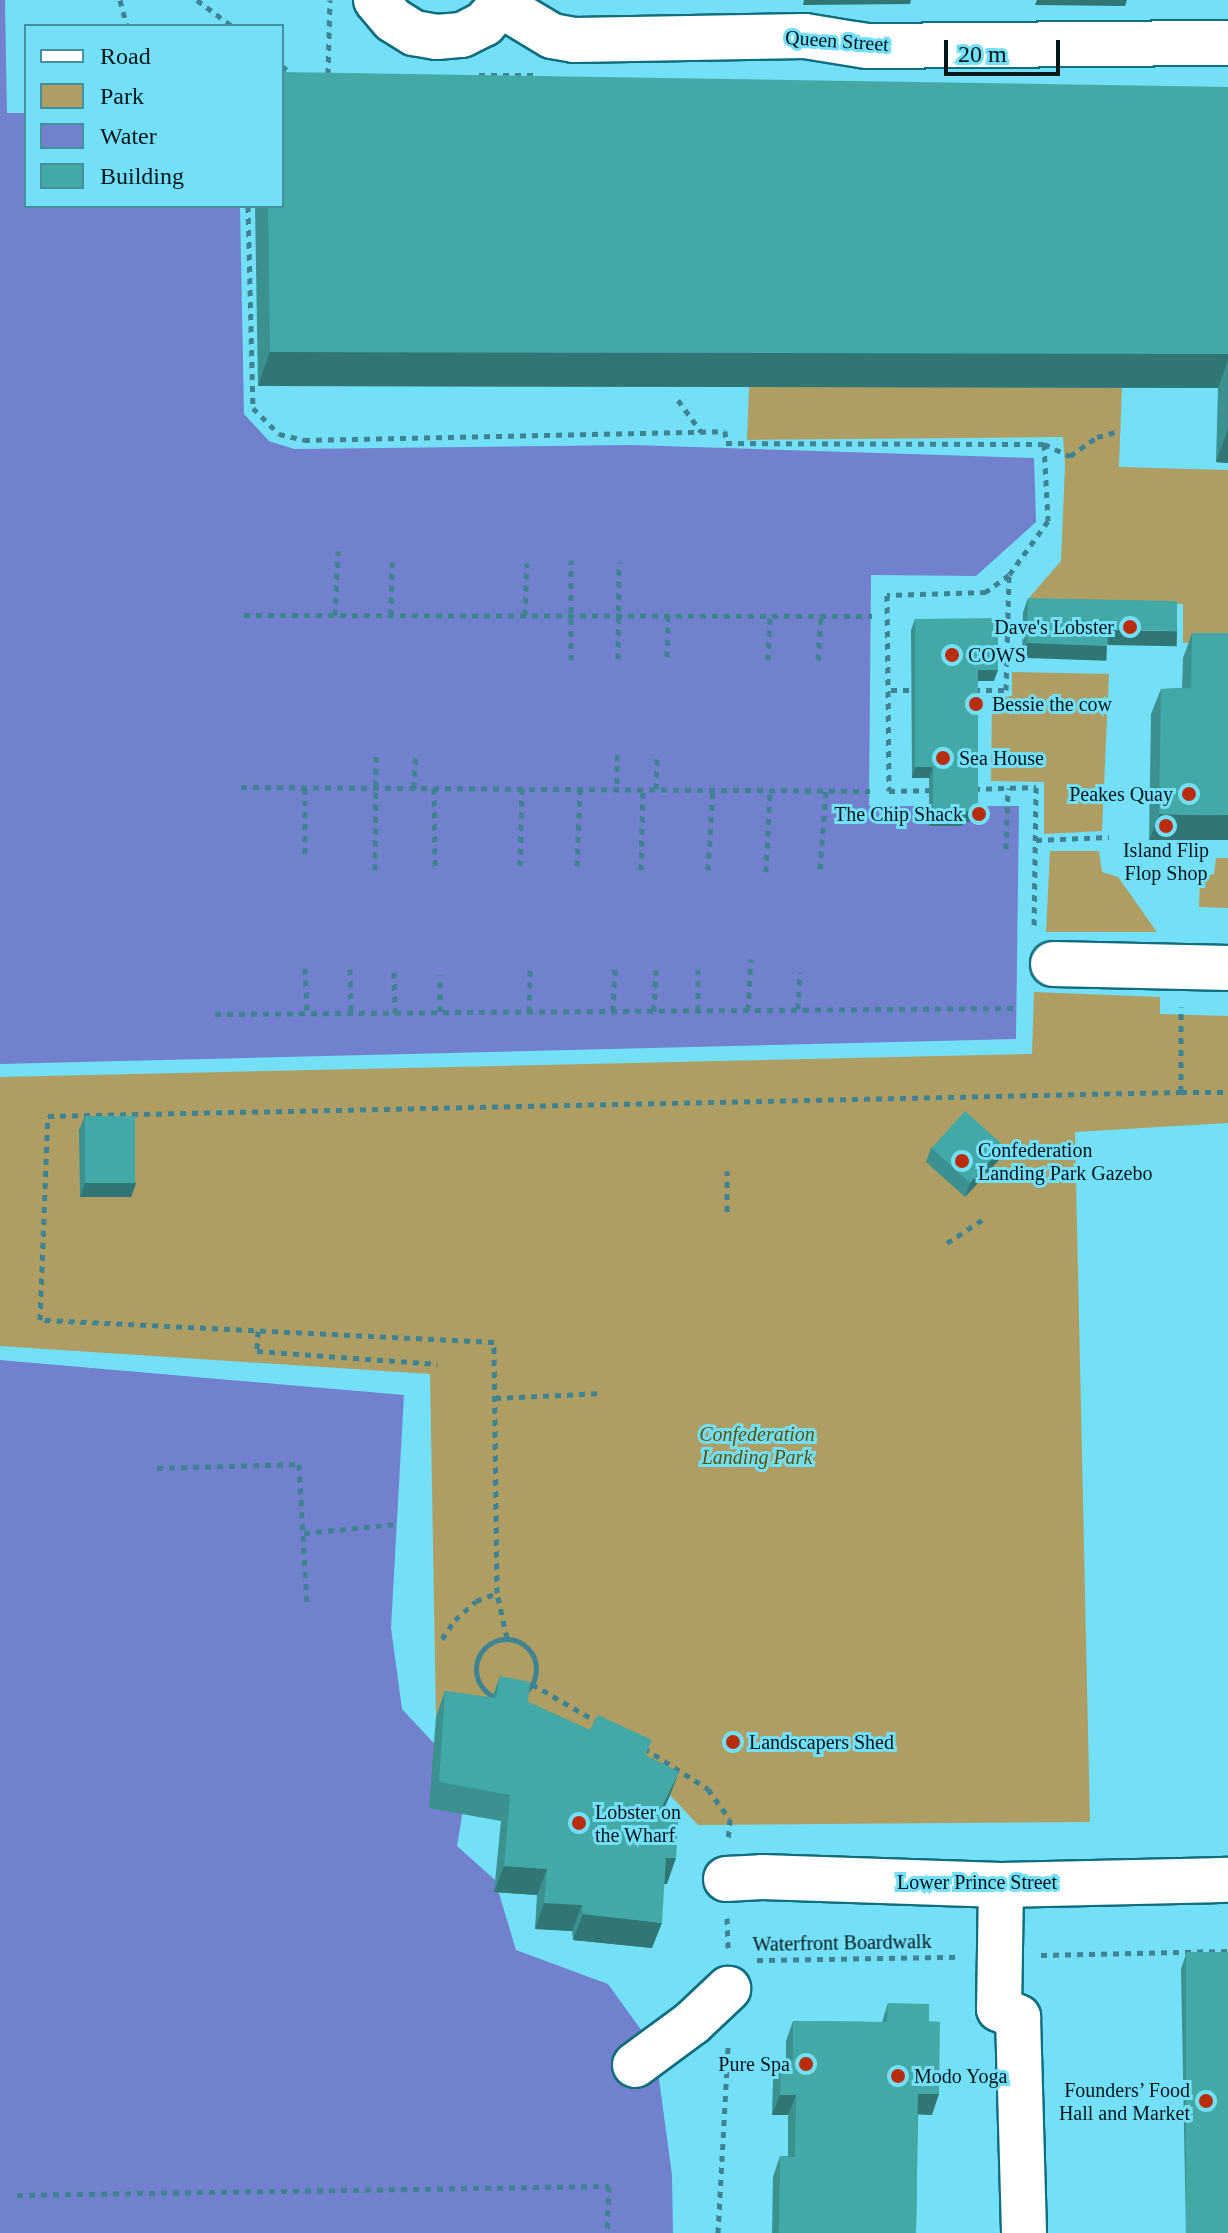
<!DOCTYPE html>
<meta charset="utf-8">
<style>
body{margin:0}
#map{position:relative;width:1228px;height:2233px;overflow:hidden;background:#74e0f7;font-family:"Times New Roman",serif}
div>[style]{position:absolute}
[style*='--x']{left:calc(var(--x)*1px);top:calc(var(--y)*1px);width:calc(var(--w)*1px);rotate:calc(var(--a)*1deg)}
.green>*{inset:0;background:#af9e64}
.water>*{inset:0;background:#7181ce}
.path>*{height:5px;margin-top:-2.5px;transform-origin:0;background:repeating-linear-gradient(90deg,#3f8291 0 6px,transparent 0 12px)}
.path>.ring{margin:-2.5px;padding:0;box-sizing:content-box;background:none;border:5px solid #3f8291;border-radius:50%}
.roads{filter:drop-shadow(2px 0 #106e7f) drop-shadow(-2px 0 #106e7f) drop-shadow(0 2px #106e7f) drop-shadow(0 -2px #106e7f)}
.minor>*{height:44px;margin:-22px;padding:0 22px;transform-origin:22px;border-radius:22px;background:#fff}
.wall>*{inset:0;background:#3a9190}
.shaded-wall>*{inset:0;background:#2f7675;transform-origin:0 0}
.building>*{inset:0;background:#43a9a7;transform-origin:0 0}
.dots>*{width:22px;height:22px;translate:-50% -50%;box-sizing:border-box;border:4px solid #74e0f7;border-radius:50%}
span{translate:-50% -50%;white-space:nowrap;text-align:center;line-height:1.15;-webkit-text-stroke:6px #74e0f7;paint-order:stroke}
.street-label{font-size:20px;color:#01161b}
.poi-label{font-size:20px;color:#01161b}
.right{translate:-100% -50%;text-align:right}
.left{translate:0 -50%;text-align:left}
.park-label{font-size:20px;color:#614f01;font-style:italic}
.legend{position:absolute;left:24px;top:24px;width:260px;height:184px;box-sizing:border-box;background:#74e0f7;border:2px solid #468f9f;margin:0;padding:10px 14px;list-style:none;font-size:24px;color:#01161b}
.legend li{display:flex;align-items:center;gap:16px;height:40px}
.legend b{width:40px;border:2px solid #468f9f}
.scale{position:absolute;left:944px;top:40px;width:116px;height:36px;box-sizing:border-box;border:4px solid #01161b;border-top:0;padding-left:10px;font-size:24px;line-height:28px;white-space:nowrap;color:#01161b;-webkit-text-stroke:6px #74e0f7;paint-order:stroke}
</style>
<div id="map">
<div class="green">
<div style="clip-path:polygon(1122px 385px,1119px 467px,1228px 470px,1228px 641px,1183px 643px,1183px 604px,1028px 599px,1061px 561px,1065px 465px,1063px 437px,747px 440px,749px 387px)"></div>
<div style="clip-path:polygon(1012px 672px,1109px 674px,1102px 831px,1044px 834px,1044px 782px,991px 781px,992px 698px,1012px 696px)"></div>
<div style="clip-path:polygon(1050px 851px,1099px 851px,1102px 872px,1118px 877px,1157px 932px,1046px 932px)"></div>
<div style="clip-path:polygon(1216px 858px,1228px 858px,1228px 908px,1199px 907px,1200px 878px,1214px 874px)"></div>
<div style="clip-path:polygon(1034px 992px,1160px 997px,1160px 1014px,1228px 1016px,1228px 1123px,1075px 1132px,1090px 1822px,698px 1825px,670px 1795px,637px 1779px,486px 1724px,436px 1717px,430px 1374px,0 1346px,0 1077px,1032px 1054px)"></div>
</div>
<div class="water">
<div style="clip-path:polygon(0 0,5px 0,7px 113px,26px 113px,26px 206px,240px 206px,244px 414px,269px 441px,294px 449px,632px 445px,1034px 458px,1036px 522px,976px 576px,871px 575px,869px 806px,1019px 806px,1016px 1039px,0 1064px)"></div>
<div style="clip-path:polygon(0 1360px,404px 1395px,391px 1628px,402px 1709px,468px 1780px,457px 1846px,495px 1880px,516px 1950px,608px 1984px,655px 2049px,672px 2175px,673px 2233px,0 2233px)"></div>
</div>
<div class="path">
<div style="--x:120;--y:0;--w:27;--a:75"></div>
<div style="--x:197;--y:0;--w:44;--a:36.6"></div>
<div style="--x:282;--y:66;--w:13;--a:39"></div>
<div style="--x:328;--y:74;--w:74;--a:-88.5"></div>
<div style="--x:479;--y:75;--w:54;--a:0"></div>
<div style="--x:248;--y:206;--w:202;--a:88.6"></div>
<div style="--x:253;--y:408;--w:37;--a:45"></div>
<div style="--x:279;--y:434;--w:26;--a:13"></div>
<div style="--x:304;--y:440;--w:421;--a:-1.2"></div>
<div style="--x:725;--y:431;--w:12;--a:85"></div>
<div style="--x:726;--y:443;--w:318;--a:0.2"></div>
<div style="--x:1044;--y:444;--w:77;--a:87"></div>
<div style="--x:1048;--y:521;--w:67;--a:125.8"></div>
<div style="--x:1009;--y:575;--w:29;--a:144"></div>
<div style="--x:986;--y:592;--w:99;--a:178.3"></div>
<div style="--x:887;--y:595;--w:196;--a:89.4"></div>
<div style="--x:889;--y:791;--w:47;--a:-1.2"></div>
<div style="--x:678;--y:400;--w:39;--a:54"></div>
<div style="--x:1044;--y:444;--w:29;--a:25"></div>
<div style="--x:1070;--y:456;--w:33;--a:-35"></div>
<div style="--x:1097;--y:437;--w:24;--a:-15"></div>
<div style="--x:244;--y:615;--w:628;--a:0.09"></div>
<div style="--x:335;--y:615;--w:64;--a:-87.3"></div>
<div style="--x:391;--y:615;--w:53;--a:-88.9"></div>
<div style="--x:525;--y:615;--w:52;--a:-87.8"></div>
<div style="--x:667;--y:657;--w:42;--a:-88.6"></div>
<div style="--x:618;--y:659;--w:97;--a:-89.4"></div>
<div style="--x:571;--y:660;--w:100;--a:-90"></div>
<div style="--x:768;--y:660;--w:45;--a:-87.5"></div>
<div style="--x:818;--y:660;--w:45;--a:-86.2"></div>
<div style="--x:891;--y:690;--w:25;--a:0"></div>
<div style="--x:974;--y:690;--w:32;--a:0"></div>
<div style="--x:1006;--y:690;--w:114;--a:-88.5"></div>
<div style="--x:617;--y:754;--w:35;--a:90"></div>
<div style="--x:241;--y:787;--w:629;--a:0.36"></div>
<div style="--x:305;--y:788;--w:68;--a:90"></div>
<div style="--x:414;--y:788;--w:35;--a:-87"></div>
<div style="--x:434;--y:788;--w:80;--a:89.3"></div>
<div style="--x:656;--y:789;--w:34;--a:-88"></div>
<div style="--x:974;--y:789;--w:62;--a:-1.8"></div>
<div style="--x:1036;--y:787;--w:140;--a:90.8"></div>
<div style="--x:1036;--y:840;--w:73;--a:-2.4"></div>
<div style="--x:1006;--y:849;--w:61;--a:-88.1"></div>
<div style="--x:520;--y:866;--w:77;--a:-88.5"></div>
<div style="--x:577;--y:866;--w:77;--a:-87.8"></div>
<div style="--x:820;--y:869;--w:79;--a:-85.7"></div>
<div style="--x:375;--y:870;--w:114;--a:-89.5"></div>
<div style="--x:641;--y:870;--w:81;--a:-88.6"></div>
<div style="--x:708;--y:870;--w:81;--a:-86.5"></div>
<div style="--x:766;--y:872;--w:82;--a:-87.2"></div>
<div style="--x:305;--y:968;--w:45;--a:87.5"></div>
<div style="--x:350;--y:969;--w:44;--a:88.7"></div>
<div style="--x:394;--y:972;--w:41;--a:88.6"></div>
<div style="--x:798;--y:1009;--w:37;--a:-87"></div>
<div style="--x:698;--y:1010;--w:40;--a:-90"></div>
<div style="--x:748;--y:1010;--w:51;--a:-86.6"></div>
<div style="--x:613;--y:1011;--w:43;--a:-87.3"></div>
<div style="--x:654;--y:1011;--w:41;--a:-87.2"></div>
<div style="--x:440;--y:1012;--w:37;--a:-90"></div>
<div style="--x:529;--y:1012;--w:43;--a:-88.7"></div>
<div style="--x:215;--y:1014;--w:802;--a:-0.43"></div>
<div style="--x:1181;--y:1092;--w:47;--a:0"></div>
<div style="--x:727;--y:1212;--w:41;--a:-90"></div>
<div style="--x:947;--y:1243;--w:42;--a:-33.3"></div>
<div style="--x:258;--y:1331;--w:20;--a:93"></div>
<div style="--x:257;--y:1351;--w:181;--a:4.1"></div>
<div style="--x:495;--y:1398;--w:107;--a:-2.7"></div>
<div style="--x:157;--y:1468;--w:142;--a:-1.6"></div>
<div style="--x:299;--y:1464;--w:141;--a:86.8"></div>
<div style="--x:304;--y:1533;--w:93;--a:-5.5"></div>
<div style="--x:507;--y:1638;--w:46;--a:-102.5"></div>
<div style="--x:497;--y:1593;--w:251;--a:-90.7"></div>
<div style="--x:494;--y:1342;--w:455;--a:-177.2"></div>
<div style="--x:40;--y:1320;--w:204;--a:-87.8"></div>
<div style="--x:48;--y:1116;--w:1133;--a:-1.21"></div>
<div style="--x:1181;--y:1092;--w:85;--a:-90"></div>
<div class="ring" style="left:476px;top:1639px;width:55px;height:55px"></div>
<div style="--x:442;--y:1639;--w:23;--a:-56"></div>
<div style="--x:455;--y:1620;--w:28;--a:-42"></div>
<div style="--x:476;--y:1601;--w:22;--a:-21"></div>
<div style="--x:532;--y:1684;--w:80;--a:30.1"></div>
<div style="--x:644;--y:1748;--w:76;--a:32.6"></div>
<div style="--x:708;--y:1789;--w:37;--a:54"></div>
<div style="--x:730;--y:1819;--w:21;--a:95"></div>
<div style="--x:727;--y:1918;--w:30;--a:88"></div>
<div style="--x:1041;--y:1955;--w:187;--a:-1.2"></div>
<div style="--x:757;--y:1960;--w:202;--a:-0.9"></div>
<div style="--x:17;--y:2195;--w:592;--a:-0.87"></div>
<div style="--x:609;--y:2186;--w:47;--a:92.4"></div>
<div style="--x:718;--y:2233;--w:187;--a:-86.9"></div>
</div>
<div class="roads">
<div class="minor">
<div style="--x:376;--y:0;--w:26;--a:50"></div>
<div style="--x:393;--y:20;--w:25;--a:32"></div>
<div style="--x:414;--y:33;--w:23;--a:10"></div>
<div style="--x:437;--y:37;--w:25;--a:-5"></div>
<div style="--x:462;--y:35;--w:25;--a:-27"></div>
<div style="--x:484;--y:24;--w:32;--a:-49"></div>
<div style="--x:502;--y:6;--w:58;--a:31"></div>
<div style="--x:552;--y:36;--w:22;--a:10"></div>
<div style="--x:574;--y:40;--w:231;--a:-1"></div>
<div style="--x:805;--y:36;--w:63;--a:9.2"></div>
<div style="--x:867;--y:46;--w:361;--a:-0.5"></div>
<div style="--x:1053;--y:964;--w:175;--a:1.3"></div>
<div style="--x:726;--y:1879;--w:36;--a:-3"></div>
<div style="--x:762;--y:1877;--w:239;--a:1.9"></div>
<div style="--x:1001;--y:1885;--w:227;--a:-1.3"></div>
<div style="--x:1001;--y:1885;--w:124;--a:90.9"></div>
<div style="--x:999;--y:2009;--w:21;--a:23"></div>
<div style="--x:1018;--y:2017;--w:216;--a:88.4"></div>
<div style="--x:635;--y:2065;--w:71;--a:-36.4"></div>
<div style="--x:692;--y:2023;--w:50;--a:-43.4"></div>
</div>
</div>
<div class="wall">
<div style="clip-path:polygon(1228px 87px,1228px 463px,1216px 462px,1218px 388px,258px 386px,255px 206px,282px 206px)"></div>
<div style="clip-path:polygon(1028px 598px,1172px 645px,1107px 644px,1102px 660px,1022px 657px,1023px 612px)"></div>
<div style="clip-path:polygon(915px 619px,994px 681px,978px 681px,978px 810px,974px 821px,963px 822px,962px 826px,929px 826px,929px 778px,912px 778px,911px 630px)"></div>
<div style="clip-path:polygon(1192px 633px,1228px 633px,1149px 840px,1151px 714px,1161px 689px,1182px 688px,1183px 658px)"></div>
<div style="clip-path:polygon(85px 1116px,136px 1183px,131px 1197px,80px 1197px,79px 1130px)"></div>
<div style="clip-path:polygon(1004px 1146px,999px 1160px,965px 1197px,926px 1162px,931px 1148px)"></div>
<div style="clip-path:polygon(500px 1676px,528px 1702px,647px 1756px,679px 1772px,664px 1809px,667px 1884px,664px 1884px,652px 1948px,573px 1940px,572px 1931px,535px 1929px,537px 1895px,494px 1892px,501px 1821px,429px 1808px,436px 1717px,445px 1691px,492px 1698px)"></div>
<div style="clip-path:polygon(1186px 1954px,1228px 2233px,1186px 2233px,1181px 1969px)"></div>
<div style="clip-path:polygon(888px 2003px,929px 2021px,932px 2115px,918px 2114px,916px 2233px,772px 2233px,773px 2177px,780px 2156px,788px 2156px,788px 2115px,772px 2115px,773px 2080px,781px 2060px,786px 2060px,786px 2041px,793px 2021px,882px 2022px)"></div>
</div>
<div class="shaded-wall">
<div style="clip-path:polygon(804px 0,911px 0,910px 4px,803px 5px)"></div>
<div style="clip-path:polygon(1037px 0,1127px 0,1125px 6px,1035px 5px)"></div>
<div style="clip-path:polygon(270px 352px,1228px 354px,1228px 360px,1218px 388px,258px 386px)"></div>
<div style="clip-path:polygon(1228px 429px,1228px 463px,1216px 462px)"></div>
<div style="left:1108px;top:630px;width:69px;height:15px;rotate:1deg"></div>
<div style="left:1027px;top:643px;width:80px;height:15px;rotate:2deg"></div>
<div style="clip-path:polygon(978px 670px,998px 670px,994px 681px,974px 681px)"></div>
<div style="clip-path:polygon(915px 767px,933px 767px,929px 778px,912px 778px)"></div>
<div style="clip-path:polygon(978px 810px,974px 821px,963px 822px,962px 826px,929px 826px,933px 815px)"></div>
<div style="clip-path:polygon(1159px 814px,1228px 815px,1228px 840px,1149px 840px)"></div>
<div style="clip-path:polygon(1004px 1146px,999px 1160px,965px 1197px,970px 1183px)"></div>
<div style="clip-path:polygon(85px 1183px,136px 1183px,131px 1197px,80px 1197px)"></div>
<div style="clip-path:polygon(679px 1772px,669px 1798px,651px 1835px,661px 1809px)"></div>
<div style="clip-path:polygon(666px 1858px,676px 1858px,667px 1884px,656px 1884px)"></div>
<div style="clip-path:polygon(504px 1866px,547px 1869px,537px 1895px,494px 1892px)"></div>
<div style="clip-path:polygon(544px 1903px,582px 1905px,572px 1931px,535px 1929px)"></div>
<div style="clip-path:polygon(583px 1914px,662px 1923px,652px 1948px,573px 1940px)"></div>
<div style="clip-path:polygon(918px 2094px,939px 2094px,932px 2115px,911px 2114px)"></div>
<div style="clip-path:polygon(780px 2095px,796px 2095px,788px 2115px,772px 2115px)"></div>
</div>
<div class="building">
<div style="clip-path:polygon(282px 72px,1228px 87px,1228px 354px,270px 352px,268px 206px,282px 206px)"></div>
<div style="clip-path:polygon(1028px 598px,1177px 601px,1177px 631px,1108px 630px,1107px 646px,1027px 643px)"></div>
<div style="clip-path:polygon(998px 618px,998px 670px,978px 670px,978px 810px,966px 811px,966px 815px,933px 815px,933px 767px,915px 767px,915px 619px)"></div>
<div style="clip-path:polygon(1192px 633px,1228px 633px,1228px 815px,1159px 814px,1161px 689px,1191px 688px)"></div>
<div style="left:965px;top:1111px;width:52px;height:50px;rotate:42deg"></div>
<div style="left:85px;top:1116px;width:50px;height:67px"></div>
<div style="clip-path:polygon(500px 1676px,530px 1682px,528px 1702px,590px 1730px,598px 1715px,652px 1740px,645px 1755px,679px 1772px,661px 1809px,679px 1812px,676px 1858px,666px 1858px,662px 1923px,583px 1914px,582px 1905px,544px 1903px,547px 1869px,504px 1866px,510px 1795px,439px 1782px,445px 1691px,496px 1698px)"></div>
<div style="left:1228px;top:1952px;width:281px;height:42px;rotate:90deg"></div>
<div style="clip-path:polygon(888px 2003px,929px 2004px,929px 2021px,940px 2022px,939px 2094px,918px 2094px,916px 2233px,779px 2233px,780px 2156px,795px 2157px,796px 2095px,780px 2095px,781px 2060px,793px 2060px,793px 2021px,887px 2022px)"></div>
</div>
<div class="dots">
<div style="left:1130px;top:627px;background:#b82d0d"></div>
<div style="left:952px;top:655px;background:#b82d0d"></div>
<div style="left:976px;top:704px;background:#b82d0d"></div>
<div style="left:943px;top:758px;background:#b82d0d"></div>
<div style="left:1189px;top:794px;background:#b82d0d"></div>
<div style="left:979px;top:814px;background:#b82d0d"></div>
<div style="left:1166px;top:826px;background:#b82d0d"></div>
<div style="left:962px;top:1161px;background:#b82d0d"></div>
<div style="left:733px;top:1742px;background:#b82d0d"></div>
<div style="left:579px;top:1823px;background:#b82d0d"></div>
<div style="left:806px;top:2064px;background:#b82d0d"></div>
<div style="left:898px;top:2076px;background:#b82d0d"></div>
<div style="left:1206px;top:2101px;background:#b82d0d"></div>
</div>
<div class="street-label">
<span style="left:837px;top:41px;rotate:4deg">Queen Street</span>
<span style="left:977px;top:1882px">Lower Prince Street</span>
<span style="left:842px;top:1943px;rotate:-1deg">Waterfront Boardwalk</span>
</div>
<div class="poi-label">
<span class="right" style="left:1114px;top:627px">Dave's Lobster</span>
<span class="left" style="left:968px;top:655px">COWS</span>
<span class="left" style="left:992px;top:704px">Bessie the cow</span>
<span class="left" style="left:959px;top:758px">Sea House</span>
<span class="right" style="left:1173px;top:794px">Peakes Quay</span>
<span class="right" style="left:963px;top:814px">The Chip Shack</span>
<span style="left:1166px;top:862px">Island Flip<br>Flop Shop</span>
<span class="left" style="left:978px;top:1162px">Confederation<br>Landing Park Gazebo</span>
<span class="left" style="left:749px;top:1742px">Landscapers Shed</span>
<span class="left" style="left:595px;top:1824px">Lobster on<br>the Wharf</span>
<span class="right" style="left:790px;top:2064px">Pure Spa</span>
<span class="left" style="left:914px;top:2076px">Modo Yoga</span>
<span class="right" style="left:1190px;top:2102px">Founders’ Food<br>Hall and Market</span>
</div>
<div class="park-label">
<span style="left:757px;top:1446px">Confederation<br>Landing Park</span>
</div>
<ul class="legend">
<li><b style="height:10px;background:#fff"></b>Road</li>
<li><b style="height:22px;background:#af9e64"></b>Park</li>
<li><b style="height:22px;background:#7181ce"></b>Water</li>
<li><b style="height:22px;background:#43a9a7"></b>Building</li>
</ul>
<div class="scale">20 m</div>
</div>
